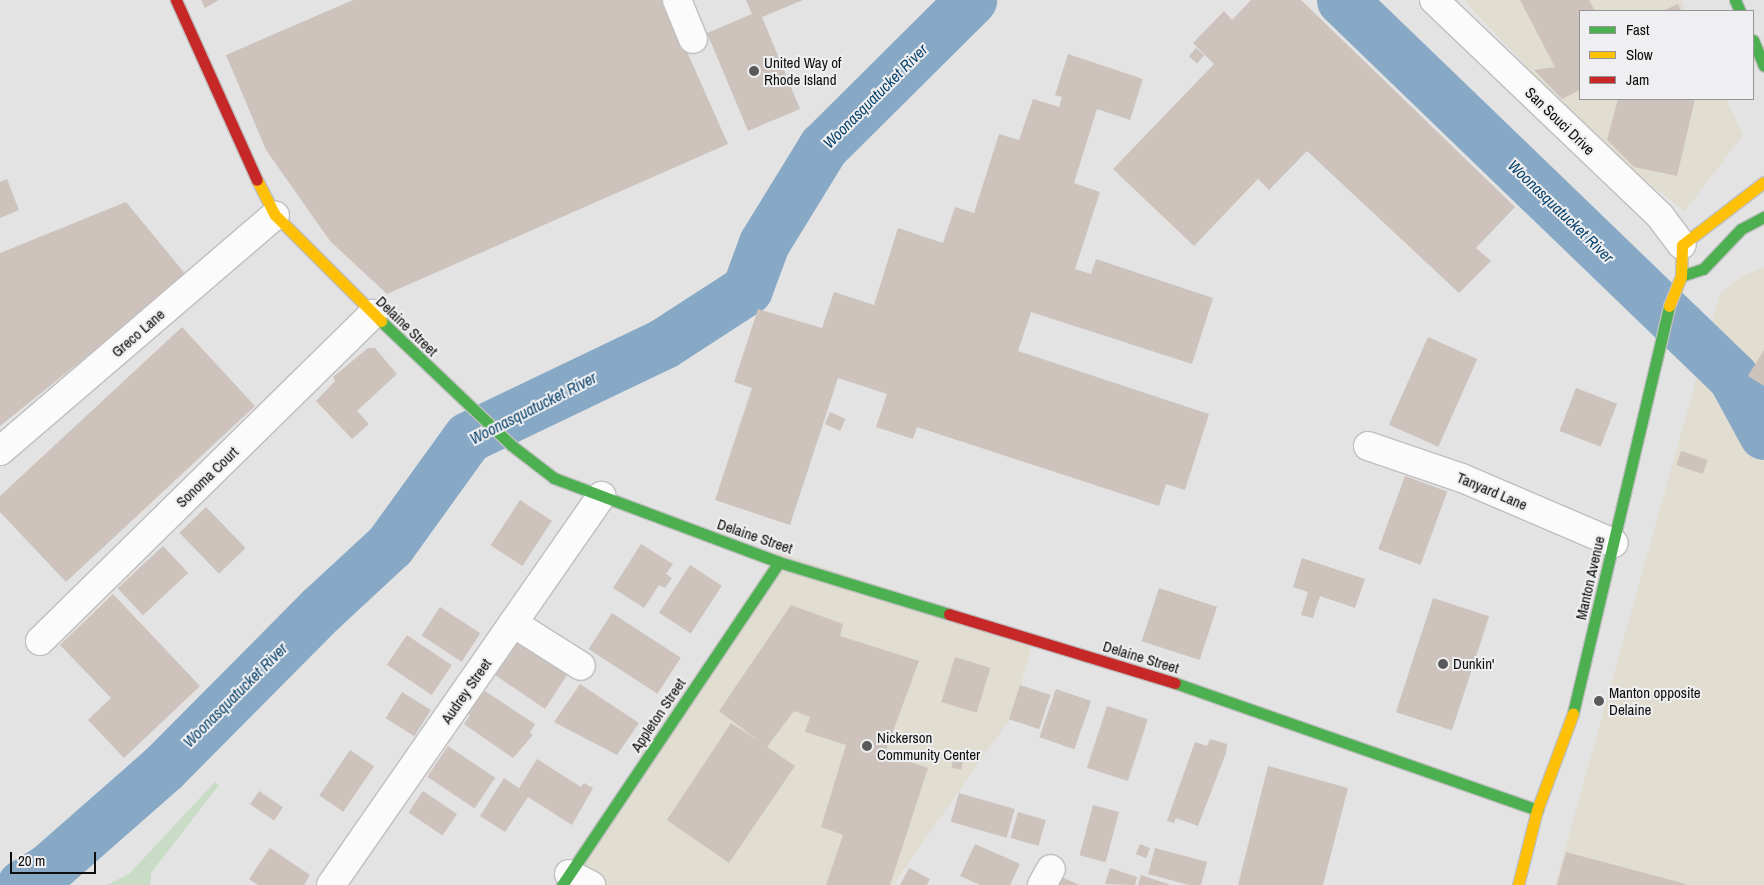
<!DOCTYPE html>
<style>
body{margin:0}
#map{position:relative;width:1764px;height:885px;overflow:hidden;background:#e3e3e3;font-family:"Archivo Narrow",sans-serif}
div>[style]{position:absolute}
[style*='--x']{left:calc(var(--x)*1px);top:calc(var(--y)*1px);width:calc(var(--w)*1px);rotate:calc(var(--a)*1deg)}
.commercial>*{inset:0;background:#e1ddd1}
.green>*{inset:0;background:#c9dcc6}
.river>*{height:51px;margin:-25.5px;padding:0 25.5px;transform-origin:25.5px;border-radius:25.5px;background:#87a9c6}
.building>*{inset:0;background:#cdc3bc;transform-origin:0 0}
.roads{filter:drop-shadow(1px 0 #bfbfbf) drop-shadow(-1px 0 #bfbfbf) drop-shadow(0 1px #bfbfbf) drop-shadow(0 -1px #bfbfbf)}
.street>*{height:28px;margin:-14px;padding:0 14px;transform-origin:14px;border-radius:14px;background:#fbfbfb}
.fast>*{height:11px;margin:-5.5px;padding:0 5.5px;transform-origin:5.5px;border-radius:5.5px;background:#4caf50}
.slow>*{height:11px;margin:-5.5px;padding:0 5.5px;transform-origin:5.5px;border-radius:5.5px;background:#ffc107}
.jam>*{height:11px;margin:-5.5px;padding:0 5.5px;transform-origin:5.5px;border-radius:5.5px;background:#c62828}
.dots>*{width:14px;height:14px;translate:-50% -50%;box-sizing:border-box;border:2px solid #efeff1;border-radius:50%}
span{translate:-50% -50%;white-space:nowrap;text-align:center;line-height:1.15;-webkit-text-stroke:4px #efeff1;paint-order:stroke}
.poi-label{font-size:15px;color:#0e0e0e}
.left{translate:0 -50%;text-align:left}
.street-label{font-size:15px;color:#0e0e0e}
.water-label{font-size:16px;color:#0c456e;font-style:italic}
.legend{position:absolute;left:1579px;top:10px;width:175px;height:90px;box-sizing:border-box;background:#efeff1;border:1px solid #959596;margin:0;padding:6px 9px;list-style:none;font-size:15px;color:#0e0e0e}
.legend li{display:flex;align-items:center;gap:10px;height:25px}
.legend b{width:25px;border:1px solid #959596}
.scale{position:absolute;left:10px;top:852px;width:86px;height:22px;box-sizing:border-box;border:2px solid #0e0e0e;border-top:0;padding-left:6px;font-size:15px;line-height:18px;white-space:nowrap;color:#0e0e0e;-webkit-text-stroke:4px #efeff1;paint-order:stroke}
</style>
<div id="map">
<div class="commercial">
<div style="clip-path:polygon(1469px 0,1681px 0,1686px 11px,1580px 11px,1580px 99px,1726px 99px,1743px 135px,1685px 211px,1639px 176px,1563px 105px,1465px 2px)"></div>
<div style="clip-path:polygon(1764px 267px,1764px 885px,1555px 885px,1720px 294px,1740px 277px)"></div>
<div style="clip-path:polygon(777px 552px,1034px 637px,1013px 714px,893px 885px,568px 885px)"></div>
</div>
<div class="green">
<div style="clip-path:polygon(215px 782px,219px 785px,151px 873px,150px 885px,107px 885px,129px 874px)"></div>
</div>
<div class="river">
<div style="--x:1342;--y:0;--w:543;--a:43.96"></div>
<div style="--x:1733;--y:377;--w:65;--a:61.5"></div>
<div style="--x:22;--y:885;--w:31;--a:-32"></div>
<div style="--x:48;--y:869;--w:153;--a:-41.3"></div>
<div style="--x:163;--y:768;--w:224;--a:-45.2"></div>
<div style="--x:321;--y:609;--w:94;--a:-42.8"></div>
<div style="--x:390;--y:545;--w:133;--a:-54.2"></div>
<div style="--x:468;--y:437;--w:217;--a:-25.6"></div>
<div style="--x:664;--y:343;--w:99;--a:-33"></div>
<div style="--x:747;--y:289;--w:49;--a:-69.7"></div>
<div style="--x:764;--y:243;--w:113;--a:-58.4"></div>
<div style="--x:823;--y:147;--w:209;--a:-44.8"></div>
</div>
<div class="building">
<div style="clip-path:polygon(201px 0,219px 0,205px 8px)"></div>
<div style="clip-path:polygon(353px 0,664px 0,728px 144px,387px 294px,330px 241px,266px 150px,226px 55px)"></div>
<div style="clip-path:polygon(746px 0,803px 0,762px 17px,800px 109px,748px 131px,707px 33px,752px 14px)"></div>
<div style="clip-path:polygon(1251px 0,1301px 0,1515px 207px,1476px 248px,1491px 261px,1459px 293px,1307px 151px,1269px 190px,1258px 179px,1194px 246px,1113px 169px,1214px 64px,1193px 43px,1224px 11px,1232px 20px)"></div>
<div style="clip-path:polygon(1520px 0,1589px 0,1595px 11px,1580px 11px,1580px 90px,1562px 99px,1534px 70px,1555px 67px)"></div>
<div style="clip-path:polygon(1678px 4px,1681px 11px,1663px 11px)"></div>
<div style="left:1196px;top:48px;width:11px;height:11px;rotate:41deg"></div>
<div style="clip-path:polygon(1068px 54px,1143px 79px,1130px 120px,1097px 109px,1074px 183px,1100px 192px,1075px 269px,1091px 274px,1096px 259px,1213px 298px,1192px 364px,1031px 312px,1018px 351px,1209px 414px,1185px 490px,1166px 484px,1159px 506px,917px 427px,913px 439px,876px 427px,887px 394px,838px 378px,790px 525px,715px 500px,752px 388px,734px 382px,758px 309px,822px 328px,834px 292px,874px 305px,898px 228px,943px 243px,955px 207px,974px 213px,999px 134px,1019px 140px,1033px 99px,1059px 107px,1062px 97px,1055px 95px)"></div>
<div style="clip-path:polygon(1618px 99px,1695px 99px,1677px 176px,1634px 167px,1607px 140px)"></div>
<div style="clip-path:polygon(7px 179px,19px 210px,0 218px,0 182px)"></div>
<div style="clip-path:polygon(126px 202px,187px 276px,0 426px,0 253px)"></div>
<div style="clip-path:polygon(182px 327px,255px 406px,66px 582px,0 512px,0 496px)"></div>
<div style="left:1428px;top:337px;width:54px;height:96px;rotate:24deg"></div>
<div style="clip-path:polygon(368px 348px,375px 348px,397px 374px,357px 411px,369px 424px,352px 439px,316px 401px,335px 381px,333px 377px)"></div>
<div style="clip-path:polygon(1764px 350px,1764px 386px,1748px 376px)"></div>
<div style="left:1576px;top:388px;width:44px;height:46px;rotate:21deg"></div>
<div style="left:830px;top:412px;width:17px;height:13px;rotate:24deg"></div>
<div style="left:1681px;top:451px;width:28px;height:15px;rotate:18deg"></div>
<div style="left:1405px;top:476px;width:45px;height:78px;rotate:20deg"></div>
<div style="left:520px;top:500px;width:38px;height:54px;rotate:33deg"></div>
<div style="left:206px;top:507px;width:57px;height:37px;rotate:46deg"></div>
<div style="clip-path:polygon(641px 544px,673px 564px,666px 574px,672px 578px,665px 588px,659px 585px,644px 608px,613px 588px)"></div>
<div style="left:163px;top:546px;width:37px;height:62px;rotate:47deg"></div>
<div style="clip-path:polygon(1302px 558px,1365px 579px,1355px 608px,1320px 596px,1313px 618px,1301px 615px,1308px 592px,1293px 587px)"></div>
<div style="left:690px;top:565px;width:38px;height:57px;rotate:33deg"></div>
<div style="left:1159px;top:588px;width:61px;height:56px;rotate:18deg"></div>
<div style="clip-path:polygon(113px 594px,200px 686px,124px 758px,88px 720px,111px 698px,60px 645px)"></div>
<div style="left:1433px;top:598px;width:59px;height:120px;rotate:18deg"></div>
<div style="clip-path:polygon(791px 605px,843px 624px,840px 636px,919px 661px,885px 753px,928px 768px,890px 885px,826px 885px,843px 835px,821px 827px,846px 745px,805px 732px,810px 717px,794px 711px,767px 747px,795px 766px,729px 863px,667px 820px,731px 723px,759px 741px,719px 711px)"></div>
<div style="left:440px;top:607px;width:48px;height:34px;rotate:33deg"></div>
<div style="left:612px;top:613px;width:82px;height:43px;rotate:33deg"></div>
<div style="left:407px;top:635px;width:54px;height:36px;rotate:34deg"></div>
<div style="clip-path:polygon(517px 642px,567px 675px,545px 709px,495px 675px,497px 665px)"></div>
<div style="left:955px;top:657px;width:37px;height:47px;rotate:17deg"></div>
<div style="clip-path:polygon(580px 684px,639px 723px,617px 755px,554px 722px)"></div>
<div style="left:1020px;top:685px;width:32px;height:36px;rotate:18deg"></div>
<div style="left:1056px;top:689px;width:37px;height:51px;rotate:19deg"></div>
<div style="clip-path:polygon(485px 691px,535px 724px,530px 733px,533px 735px,513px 758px,464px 724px,470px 715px,465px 712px)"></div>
<div style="left:402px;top:692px;width:34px;height:31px;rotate:32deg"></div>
<div style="left:1107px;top:706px;width:43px;height:65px;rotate:18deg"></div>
<div style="clip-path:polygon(1210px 739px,1227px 744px,1226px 753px,1198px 826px,1176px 818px,1174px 823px,1167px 821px,1195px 742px,1207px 746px)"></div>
<div style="left:448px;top:746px;width:57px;height:37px;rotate:34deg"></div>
<div style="left:350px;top:750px;width:29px;height:55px;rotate:34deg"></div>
<div style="left:954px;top:755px;width:10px;height:13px;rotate:11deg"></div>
<div style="clip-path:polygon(537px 759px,581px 787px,584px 783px,593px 788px,572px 825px,528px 797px,505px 832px,480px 816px,504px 778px,519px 788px)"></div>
<div style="clip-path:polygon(1268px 766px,1348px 788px,1323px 885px,1238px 885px)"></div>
<div style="left:259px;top:791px;width:29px;height:16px;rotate:34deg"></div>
<div style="left:423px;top:791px;width:41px;height:26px;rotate:34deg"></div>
<div style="left:959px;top:793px;width:58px;height:30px;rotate:16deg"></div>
<div style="left:1093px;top:805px;width:27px;height:52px;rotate:15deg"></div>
<div style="left:1018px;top:812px;width:29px;height:27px;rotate:16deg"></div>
<div style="clip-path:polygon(975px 844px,1020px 864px,1010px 885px,980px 885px,960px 876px)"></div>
<div style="left:1140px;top:844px;width:11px;height:11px;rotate:22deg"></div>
<div style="clip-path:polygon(270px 848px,310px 875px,304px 885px,258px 885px,249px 879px)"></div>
<div style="left:1155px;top:848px;width:54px;height:27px;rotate:15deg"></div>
<div style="clip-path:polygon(1566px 852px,1686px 884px,1686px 885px,1557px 885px)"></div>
<div style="clip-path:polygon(909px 868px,930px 879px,927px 885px,900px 885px)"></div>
<div style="clip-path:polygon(1110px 868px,1137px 877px,1135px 885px,1105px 884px)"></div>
<div style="clip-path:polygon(1141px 875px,1171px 885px,1138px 885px)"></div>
<div style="clip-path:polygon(1059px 876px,1080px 885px,1056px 885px)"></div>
</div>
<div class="roads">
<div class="street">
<div style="--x:677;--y:0;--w:42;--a:67.7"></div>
<div style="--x:1434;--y:0;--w:313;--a:43.7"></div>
<div style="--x:1660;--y:216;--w:36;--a:53"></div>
<div style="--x:1368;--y:446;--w:99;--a:18.8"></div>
<div style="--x:1462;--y:478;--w:165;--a:23.2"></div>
<div style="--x:0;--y:451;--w:362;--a:-40.6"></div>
<div style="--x:513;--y:623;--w:80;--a:32.3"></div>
<div style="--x:40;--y:641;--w:467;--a:-44.5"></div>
<div style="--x:569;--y:874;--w:25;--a:27"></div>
<div style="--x:331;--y:885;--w:474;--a:-55.2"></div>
<div style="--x:1042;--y:885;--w:18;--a:-61"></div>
</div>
<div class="fast">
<div style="--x:1735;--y:0;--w:12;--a:66"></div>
<div style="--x:1753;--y:40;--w:28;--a:67"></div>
<div style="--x:1681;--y:276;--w:23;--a:-18"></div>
<div style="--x:1703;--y:269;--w:55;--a:-46.5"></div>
<div style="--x:1741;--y:229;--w:26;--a:-28"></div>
<div style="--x:381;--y:321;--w:180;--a:43.6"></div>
<div style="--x:511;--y:445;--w:54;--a:37.5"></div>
<div style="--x:554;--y:478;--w:240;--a:20.5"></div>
<div style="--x:779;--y:562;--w:178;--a:17"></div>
<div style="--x:1175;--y:683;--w:384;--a:19.3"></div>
<div style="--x:1573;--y:713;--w:418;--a:-76.7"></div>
<div style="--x:562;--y:885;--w:389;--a:-56.1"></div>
</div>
<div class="slow">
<div style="--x:257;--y:180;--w:39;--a:63"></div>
<div style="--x:275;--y:215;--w:150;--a:45"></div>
<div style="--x:1669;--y:306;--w:32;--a:-68"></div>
<div style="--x:1681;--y:276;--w:31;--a:-88"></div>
<div style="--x:1682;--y:245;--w:103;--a:-37.5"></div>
<div style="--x:1518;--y:885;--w:77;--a:-75.8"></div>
<div style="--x:1537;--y:810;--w:103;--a:-69.6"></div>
</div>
<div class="jam">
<div style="--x:176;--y:0;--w:197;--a:65.8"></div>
<div style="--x:949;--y:614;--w:236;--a:17"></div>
</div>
</div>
<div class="dots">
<div style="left:754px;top:71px;background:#595959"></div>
<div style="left:1443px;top:664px;background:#595959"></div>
<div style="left:1599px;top:701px;background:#595959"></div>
<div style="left:867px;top:746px;background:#595959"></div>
</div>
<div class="poi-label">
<span class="left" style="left:764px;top:71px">United Way of<br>Rhode Island</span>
<span class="left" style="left:1453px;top:664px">Dunkin'</span>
<span class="left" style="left:1609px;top:701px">Manton opposite<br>Delaine</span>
<span class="left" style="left:877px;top:746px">Nickerson<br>Community Center</span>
</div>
<div class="street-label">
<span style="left:1560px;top:121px;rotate:44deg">San Souci Drive</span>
<span style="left:407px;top:326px;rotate:44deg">Delaine Street</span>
<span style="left:138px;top:333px;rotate:-41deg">Greco Lane</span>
<span style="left:207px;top:477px;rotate:-44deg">Sonoma Court</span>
<span style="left:1492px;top:491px;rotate:23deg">Tanyard Lane</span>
<span style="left:755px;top:536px;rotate:19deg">Delaine Street</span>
<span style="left:1590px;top:578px;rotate:-77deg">Manton Avenue</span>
<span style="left:1141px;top:657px;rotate:17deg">Delaine Street</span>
<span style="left:466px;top:691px;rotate:-55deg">Audrey Street</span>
<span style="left:658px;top:715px;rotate:-56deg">Appleton Street</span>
</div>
<div class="water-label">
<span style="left:875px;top:96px;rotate:-45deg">Woonasquatucket River</span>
<span style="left:1561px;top:211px;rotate:44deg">Woonasquatucket River</span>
<span style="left:533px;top:408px;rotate:-27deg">Woonasquatucket River</span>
<span style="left:235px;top:695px;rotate:-45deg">Woonasquatucket River</span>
</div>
<ul class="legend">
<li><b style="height:6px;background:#4caf50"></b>Fast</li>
<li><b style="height:6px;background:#ffc107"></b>Slow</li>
<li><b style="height:6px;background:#c62828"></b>Jam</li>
</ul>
<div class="scale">20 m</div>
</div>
